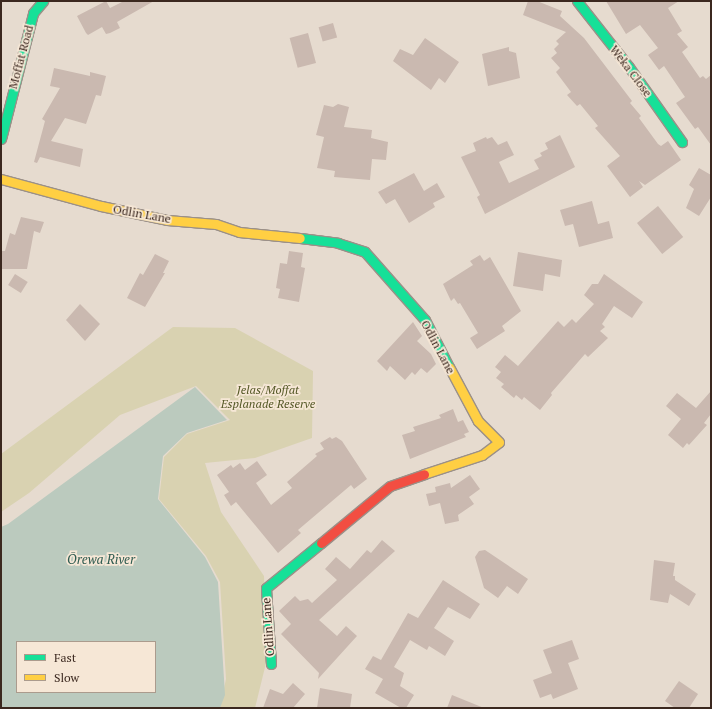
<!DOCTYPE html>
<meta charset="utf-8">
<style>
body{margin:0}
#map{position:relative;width:712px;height:709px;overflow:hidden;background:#e6dbcf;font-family:"PT Serif",serif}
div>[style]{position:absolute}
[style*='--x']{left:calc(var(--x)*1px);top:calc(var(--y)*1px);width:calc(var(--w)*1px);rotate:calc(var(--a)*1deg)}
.green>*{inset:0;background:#d9d2b1}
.water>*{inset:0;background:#bbcabe}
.building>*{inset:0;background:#cab9b0;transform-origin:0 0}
.roads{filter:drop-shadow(1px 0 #9b9088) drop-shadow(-1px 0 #9b9088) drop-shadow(0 1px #9b9088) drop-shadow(0 -1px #9b9088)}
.fast>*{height:9px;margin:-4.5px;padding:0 4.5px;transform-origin:4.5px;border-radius:4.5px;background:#16e098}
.slow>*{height:9px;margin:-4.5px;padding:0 4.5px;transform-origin:4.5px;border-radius:4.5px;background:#ffcf43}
.jam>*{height:9px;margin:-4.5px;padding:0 4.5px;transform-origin:4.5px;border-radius:4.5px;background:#f24e42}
span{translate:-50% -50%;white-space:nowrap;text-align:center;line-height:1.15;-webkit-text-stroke:3.5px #f6e7d6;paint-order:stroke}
.street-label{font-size:12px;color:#3b281f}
.park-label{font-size:12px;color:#545826;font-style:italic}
.water-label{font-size:13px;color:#2e5b50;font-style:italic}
.frame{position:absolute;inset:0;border:2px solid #3b281f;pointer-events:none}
.legend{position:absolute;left:16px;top:641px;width:140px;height:52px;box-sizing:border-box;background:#f6e7d6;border:1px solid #ab9b8d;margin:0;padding:5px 7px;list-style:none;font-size:12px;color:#3b281f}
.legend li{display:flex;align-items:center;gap:8px;height:20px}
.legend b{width:20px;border:1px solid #ab9b8d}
</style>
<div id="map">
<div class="green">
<div style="clip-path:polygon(173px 327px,235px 328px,313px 371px,312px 438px,255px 458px,205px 463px,221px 512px,264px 576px,267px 659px,255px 708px,220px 708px,226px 679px,220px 582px,206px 556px,159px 499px,164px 457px,187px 434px,230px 420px,196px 386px,120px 415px,29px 493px,1px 512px,1px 454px)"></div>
</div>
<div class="water">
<div style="clip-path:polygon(evenodd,195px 387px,227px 420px,187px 433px,163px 456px,158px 499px,205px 557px,218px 582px,225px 695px,220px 708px,1px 708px,1px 527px,8px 524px,195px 387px,17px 642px,155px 642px,155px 692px,17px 692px,17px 642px)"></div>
</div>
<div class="building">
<div style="clip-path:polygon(106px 1px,110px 8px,124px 1px,154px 1px,117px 22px,120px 28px,110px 33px,106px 34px,102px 27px,88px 35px,86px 33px,77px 16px)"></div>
<div style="clip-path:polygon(528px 1px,537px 1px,562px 11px,560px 16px,584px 38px,632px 101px,630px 103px,641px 116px,639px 118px,658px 144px,661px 146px,668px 141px,681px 160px,645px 185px,639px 181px,643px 187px,630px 197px,607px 166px,620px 156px,595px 128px,598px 126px,580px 104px,577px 106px,567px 95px,571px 92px,556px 72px,560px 68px,551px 58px,557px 53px,554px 49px,559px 44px,556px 41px,566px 32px,523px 15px)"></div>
<div style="clip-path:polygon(606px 1px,679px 1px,668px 8px,682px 31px,677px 34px,688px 47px,682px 52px,700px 78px,703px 76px,706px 79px,711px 75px,711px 145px,698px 127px,695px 129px,676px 103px,685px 97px,664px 66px,659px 70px,648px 55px,658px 48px,640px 25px,626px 34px)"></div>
<div style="left:333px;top:23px;width:15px;height:15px;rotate:74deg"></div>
<div style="left:308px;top:33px;width:31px;height:19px;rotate:75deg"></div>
<div style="clip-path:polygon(425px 38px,459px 62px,445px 83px,439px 78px,431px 90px,393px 61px,400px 49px,413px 55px)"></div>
<div style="clip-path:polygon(509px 47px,509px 51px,516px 53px,520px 78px,488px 86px,482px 54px)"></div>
<div style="clip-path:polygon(54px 68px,90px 76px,90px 72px,106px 76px,101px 96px,96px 95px,86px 124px,65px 118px,51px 141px,83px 149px,80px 167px,40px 157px,37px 163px,34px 162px,45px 121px,42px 119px,60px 88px,50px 86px)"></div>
<div style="clip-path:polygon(338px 104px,349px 107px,344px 127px,372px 130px,371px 138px,388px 142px,386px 160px,372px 159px,370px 180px,334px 177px,335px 171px,317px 168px,324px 137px,316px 135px,324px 105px,333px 107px)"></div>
<div style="clip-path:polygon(560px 135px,575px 167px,485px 214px,477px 197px,480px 195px,461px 157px,476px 151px,473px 143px,486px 137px,487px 139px,492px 137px,498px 145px,507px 141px,514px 155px,499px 162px,509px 183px,539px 169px,534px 160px,542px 156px,540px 153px,548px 149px,545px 143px)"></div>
<div style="clip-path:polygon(699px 168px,711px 175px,711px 197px,699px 216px,686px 208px,694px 189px,689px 185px)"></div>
<div style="clip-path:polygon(414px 173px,424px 191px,437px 183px,445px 197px,433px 203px,435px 207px,409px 223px,395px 199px,386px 204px,378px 192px)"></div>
<div style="clip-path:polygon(592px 201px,598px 224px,609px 221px,613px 238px,579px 247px,573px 224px,565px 226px,560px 210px)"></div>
<div style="left:658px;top:206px;width:40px;height:27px;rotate:51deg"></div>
<div style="clip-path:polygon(21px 217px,44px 222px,40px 233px,34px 231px,27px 269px,1px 269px,1px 251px,5px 251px,10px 233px,15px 235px)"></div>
<div style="clip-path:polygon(289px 251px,303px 253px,301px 267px,305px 268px,299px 302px,278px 298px,280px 289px,276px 288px,280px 263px,287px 264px)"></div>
<div style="clip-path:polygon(518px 252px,562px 260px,560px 277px,545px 274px,543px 291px,513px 286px)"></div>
<div style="clip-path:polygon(155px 254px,169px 261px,163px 273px,165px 273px,145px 307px,127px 298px,140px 273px,143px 275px)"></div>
<div style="clip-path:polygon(480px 255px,484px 261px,490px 257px,521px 311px,502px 326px,505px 331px,477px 349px,470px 338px,478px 333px,460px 303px,458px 304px,454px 298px,451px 301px,443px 284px,473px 265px,470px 261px)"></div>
<div style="left:15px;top:274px;width:15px;height:13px;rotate:32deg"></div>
<div style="clip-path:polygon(604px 274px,643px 302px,632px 318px,614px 306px,602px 324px,605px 327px,600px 331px,608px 338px,588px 357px,585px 354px,551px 393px,552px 395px,540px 410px,524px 397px,522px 400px,516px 395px,514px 398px,501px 387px,504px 384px,496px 378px,501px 372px,495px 367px,505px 355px,518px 366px,558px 321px,564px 327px,572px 319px,576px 323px,594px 304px,584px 295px,592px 284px,598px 284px)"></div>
<div style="clip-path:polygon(80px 304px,100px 324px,85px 341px,66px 320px)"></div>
<div style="clip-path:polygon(413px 322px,422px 336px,417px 341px,431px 354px,436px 364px,427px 373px,421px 368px,415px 375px,412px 372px,405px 380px,390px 366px,387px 371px,377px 361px)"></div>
<div style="clip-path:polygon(711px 391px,711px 414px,704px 423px,707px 425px,689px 445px,687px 443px,683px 448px,668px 435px,681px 419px,666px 406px,677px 393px,696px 408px)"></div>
<div style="clip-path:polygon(453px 409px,458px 422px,463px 420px,469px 432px,464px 434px,466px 437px,410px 459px,402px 435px,415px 431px,413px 427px,441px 418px,439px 415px)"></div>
<div style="clip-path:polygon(330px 437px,332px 439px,336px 437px,342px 441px,367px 479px,354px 489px,351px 485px,298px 530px,301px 533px,278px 553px,236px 502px,231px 506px,224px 495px,229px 492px,217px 475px,231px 465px,233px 468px,240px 463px,245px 470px,257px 461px,267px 475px,256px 483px,271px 505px,292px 488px,287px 482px,317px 456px,315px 454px,324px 449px,320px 443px)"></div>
<div style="clip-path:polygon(470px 475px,480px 489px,469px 497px,474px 504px,458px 515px,459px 521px,445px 524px,440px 503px,429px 506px,426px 494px,436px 492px,435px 487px,450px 483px,451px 488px)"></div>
<div style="clip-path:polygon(382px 540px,395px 551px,319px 620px,337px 636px,346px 626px,357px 636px,318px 679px,319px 673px,281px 634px,291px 624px,279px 611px,295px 596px,300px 601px,308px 599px,312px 603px,337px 580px,325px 569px,336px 557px,350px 569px,367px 550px,371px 553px)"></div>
<div style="clip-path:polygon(485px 550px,528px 579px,518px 594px,507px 586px,498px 598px,484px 588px,475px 557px,479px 551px)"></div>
<div style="clip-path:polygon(654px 560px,675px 563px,673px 576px,675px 576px,675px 580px,696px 594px,689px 606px,670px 594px,668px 603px,650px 600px)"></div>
<div style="clip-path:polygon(443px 580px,480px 604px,470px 619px,448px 607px,434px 628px,454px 641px,445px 656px,429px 646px,427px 650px,410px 640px,394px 667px,404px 673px,400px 686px,414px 695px,406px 708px,401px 708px,375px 693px,383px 679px,365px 669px,373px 656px,381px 660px,408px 613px,418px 618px)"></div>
<div style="clip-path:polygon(572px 640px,579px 659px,568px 663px,578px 689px,553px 699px,551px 694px,540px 698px,533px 680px,552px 673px,543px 650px)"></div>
<div style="clip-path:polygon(679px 681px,698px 694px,689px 708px,675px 708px,665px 701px)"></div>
<div style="clip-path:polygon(293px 683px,305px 694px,293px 708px,263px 708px,270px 689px,283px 694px)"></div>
<div style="clip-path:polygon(320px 688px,352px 694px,350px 708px,317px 708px)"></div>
<div style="clip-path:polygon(452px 695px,484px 708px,447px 708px)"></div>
</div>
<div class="roads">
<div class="fast">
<div style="--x:577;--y:1;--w:84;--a:51.8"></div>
<div style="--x:629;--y:67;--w:92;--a:54.8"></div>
<div style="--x:1;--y:139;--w:130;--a:-75.7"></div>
<div style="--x:33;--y:13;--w:16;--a:-50"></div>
<div style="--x:300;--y:238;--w:38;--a:7"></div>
<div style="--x:338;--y:243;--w:28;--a:18"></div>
<div style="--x:365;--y:252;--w:91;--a:48.6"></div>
<div style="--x:425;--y:320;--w:53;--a:62.9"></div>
<div style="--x:271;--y:664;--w:76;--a:-93.8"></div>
<div style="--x:266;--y:588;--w:71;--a:-39.3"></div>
</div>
<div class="slow">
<div style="--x:1;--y:179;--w:104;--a:15.1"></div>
<div style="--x:101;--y:206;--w:67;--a:12"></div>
<div style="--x:167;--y:220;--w:49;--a:4.7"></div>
<div style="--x:216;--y:224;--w:24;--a:19"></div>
<div style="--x:239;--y:232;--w:61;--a:5.6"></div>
<div style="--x:424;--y:474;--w:61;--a:-18.1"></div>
<div style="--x:482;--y:455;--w:21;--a:-37"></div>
<div style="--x:499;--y:442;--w:30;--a:-135"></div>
<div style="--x:478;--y:421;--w:61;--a:-118.2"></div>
</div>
<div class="jam">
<div style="--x:321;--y:543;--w:89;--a:-39.6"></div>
<div style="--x:390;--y:486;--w:36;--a:-19"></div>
</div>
</div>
<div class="street-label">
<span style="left:21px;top:57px;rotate:-75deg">Moffat Road</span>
<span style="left:631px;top:71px;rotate:53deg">Weka Close</span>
<span style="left:142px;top:214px;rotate:10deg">Odlin Lane</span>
<span style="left:438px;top:347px;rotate:62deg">Odlin Lane</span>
<span style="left:268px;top:627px;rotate:-94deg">Odlin Lane</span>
</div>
<div class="park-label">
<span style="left:268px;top:397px">Jelas/Moffat<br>Esplanade Reserve</span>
</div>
<div class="water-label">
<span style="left:101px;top:559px">Ōrewa River</span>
</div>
<div class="frame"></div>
<ul class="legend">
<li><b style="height:5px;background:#16e098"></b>Fast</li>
<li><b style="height:5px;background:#ffcf43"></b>Slow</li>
</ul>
</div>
